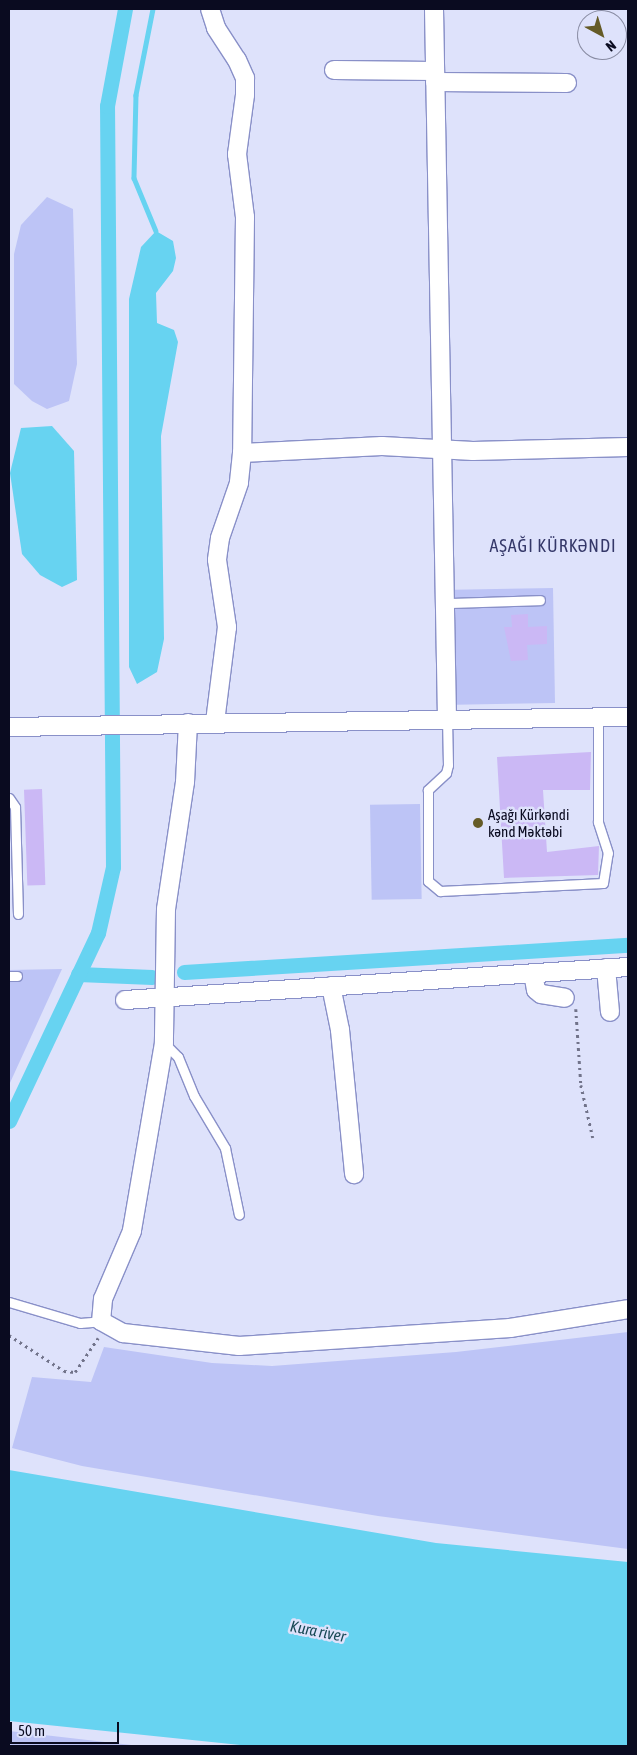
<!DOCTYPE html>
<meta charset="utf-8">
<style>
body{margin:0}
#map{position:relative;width:637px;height:1755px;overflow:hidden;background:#dee2fb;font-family:"Asap Condensed",sans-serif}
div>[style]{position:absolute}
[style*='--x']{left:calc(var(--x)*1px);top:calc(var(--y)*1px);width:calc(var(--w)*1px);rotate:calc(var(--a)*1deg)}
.green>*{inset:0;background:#bdc4f6;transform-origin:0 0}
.water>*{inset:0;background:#67d3f1}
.stream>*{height:4.5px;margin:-2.25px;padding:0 2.25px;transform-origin:2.25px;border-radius:2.25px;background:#67d3f1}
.canal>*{height:15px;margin:-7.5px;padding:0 7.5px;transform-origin:7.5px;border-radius:7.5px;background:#67d3f1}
.building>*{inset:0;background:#cbb8f5;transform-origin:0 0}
.path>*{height:2.5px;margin-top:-1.25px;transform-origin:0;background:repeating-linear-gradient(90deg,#71738a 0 2.5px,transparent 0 6.5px)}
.roads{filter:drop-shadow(1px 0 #8990c8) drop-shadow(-1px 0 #8990c8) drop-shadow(0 1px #8990c8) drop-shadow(0 -1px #8990c8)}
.lane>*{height:9px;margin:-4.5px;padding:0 4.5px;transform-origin:4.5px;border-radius:4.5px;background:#fff}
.street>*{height:18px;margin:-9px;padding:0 9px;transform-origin:9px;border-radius:9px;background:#fff}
.dots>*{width:14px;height:14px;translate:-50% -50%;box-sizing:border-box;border:2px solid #dee2fb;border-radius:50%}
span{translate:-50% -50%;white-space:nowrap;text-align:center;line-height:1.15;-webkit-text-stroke:5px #dee2fb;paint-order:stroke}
.poi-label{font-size:15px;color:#0a0b20}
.left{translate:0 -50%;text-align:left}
.water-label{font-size:16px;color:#184855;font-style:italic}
.quarter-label{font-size:18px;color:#353869;letter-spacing:1px}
.frame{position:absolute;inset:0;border:10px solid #0a0b20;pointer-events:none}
.north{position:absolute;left:577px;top:10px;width:50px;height:50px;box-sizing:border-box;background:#dee2fb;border:1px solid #898ca3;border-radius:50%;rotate:141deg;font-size:14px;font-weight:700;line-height:20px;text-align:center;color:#0a0b20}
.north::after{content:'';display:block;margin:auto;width:18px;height:22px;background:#655b27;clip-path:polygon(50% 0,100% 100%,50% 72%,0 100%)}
.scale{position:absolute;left:10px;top:1722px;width:109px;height:22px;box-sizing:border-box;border:2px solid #0a0b20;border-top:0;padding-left:6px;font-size:15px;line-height:18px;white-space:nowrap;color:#0a0b20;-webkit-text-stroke:4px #dee2fb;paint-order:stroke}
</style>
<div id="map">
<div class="green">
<div style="clip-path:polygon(47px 197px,73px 209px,77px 364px,69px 401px,47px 409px,32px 401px,14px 384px,14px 254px,21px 225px)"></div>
<div style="left:553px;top:588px;width:115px;height:99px;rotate:89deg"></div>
<div style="left:420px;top:804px;width:95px;height:50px;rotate:89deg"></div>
<div style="clip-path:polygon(62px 969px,9px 1085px,9px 970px)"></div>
<div style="clip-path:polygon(628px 1332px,628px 1549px,378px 1516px,82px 1466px,12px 1448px,32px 1377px,91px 1382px,104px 1347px,212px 1363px,272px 1366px,456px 1352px)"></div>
<div style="clip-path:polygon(9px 1731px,140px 1746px,9px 1746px)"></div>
</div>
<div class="water">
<div style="clip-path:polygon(156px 231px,173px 241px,176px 258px,173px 271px,156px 293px,157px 323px,174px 330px,178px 342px,161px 436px,164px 639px,157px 672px,137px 684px,129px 667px,129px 299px,141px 247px)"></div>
<div style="clip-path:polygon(52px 426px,74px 451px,77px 580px,62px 587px,40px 575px,22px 554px,10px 473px,21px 428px)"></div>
<div style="clip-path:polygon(9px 1470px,436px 1543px,628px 1562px,628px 1746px,250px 1746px,9px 1721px)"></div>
</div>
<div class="stream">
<div style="--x:153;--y:9;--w:88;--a:101.2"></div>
<div style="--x:136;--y:95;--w:83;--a:91.4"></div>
<div style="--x:134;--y:178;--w:57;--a:67.5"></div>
</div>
<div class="canal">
<div style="--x:184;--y:972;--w:445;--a:-3.5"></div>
<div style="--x:78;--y:974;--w:74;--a:2.3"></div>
<div style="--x:9;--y:1121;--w:208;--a:-64.7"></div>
<div style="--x:98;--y:933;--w:68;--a:-77.2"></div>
<div style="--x:113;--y:867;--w:761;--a:-90.45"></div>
<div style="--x:107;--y:106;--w:99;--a:-79.5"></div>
</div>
<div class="building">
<div style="clip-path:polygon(528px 614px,528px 627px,547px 626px,547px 644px,527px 645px,528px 660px,511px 661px,504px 627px,512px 627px,511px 615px)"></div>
<div style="clip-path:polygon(591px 752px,590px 790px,543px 790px,547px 852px,599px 846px,598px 875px,504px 878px,497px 757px)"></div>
<div style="left:42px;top:789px;width:96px;height:18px;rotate:88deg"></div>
</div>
<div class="path">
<div style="--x:576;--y:1009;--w:76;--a:86.2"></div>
<div style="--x:581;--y:1085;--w:54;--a:77.2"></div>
<div style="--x:9;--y:1335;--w:66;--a:33.2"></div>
<div style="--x:64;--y:1371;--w:11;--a:5"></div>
<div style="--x:75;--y:1372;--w:41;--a:-55.9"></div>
</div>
<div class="roads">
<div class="lane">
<div style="--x:447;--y:603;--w:93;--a:-1.8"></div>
<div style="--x:447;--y:718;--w:47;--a:88.8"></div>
<div style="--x:448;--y:765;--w:8;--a:104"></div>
<div style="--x:446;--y:773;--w:25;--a:137"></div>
<div style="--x:428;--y:790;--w:91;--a:90"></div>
<div style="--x:428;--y:881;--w:16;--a:40"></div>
<div style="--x:440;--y:891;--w:163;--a:-2.8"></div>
<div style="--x:603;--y:883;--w:30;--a:-81"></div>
<div style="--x:608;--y:853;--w:33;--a:-108"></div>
<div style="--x:598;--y:822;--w:105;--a:-90"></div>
<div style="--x:9;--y:798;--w:11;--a:56"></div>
<div style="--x:15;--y:807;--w:107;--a:88.4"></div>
<div style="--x:9;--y:976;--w:8;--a:0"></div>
<div style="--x:164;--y:1043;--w:20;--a:45"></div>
<div style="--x:178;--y:1057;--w:42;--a:67.7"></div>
<div style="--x:194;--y:1096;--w:61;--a:59.2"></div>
<div style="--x:225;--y:1148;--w:68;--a:78.2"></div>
<div style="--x:9;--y:1302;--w:74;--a:16.5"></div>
<div style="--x:80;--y:1323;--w:21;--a:-5"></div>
</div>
<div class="street">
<div style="--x:210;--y:9;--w:20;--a:72"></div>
<div style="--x:216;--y:28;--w:38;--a:57"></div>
<div style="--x:237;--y:60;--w:20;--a:66"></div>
<div style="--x:245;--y:78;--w:17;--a:90"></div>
<div style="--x:245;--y:95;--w:60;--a:97.7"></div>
<div style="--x:237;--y:154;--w:64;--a:82.8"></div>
<div style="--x:245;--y:217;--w:236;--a:90.7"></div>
<div style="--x:242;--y:453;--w:30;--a:96"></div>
<div style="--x:239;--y:483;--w:58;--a:109.1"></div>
<div style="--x:220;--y:538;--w:22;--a:98"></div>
<div style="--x:217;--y:560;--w:68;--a:81.5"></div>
<div style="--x:227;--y:627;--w:96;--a:97.2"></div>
<div style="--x:434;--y:9;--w:709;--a:88.95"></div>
<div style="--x:334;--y:70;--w:100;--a:0.6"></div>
<div style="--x:435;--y:82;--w:132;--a:0.4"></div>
<div style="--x:242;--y:453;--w:140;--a:-2.9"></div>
<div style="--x:382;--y:446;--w:91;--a:3.1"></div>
<div style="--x:473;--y:451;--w:155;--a:-1.5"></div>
<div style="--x:188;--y:723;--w:59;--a:92.9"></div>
<div style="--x:185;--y:782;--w:128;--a:98.5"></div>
<div style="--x:166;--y:909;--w:134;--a:90.9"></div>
<div style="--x:164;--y:1043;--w:191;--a:99.7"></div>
<div style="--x:132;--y:1231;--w:74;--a:113.1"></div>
<div style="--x:103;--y:1299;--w:22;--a:95"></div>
<div style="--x:101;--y:1321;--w:25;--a:29"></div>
<div style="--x:123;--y:1333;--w:117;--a:6.4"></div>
<div style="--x:239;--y:1346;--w:272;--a:-3.8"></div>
<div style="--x:510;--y:1328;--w:120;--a:-9.1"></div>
<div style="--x:9;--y:727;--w:619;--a:-0.93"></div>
<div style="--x:606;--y:968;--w:44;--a:84.8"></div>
<div style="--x:533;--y:973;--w:17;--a:80"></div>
<div style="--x:536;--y:990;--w:6;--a:39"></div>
<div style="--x:541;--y:994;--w:24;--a:9"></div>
<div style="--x:331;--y:986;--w:45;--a:78.4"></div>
<div style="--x:340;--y:1030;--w:145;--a:84.4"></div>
<div style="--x:125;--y:1000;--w:504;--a:-3.75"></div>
</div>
</div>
<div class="dots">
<div style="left:478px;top:823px;background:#655b27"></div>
</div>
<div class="poi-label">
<span class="left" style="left:488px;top:823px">Aşağı Kürkəndi<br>kənd Məktəbi</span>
</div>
<div class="water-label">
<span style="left:318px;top:1631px;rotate:11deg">Kura river</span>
</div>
<div class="quarter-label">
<span style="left:553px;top:546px">AŞAĞI KÜRKƏNDI</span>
</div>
<div class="frame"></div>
<div class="north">N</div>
<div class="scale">50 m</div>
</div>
